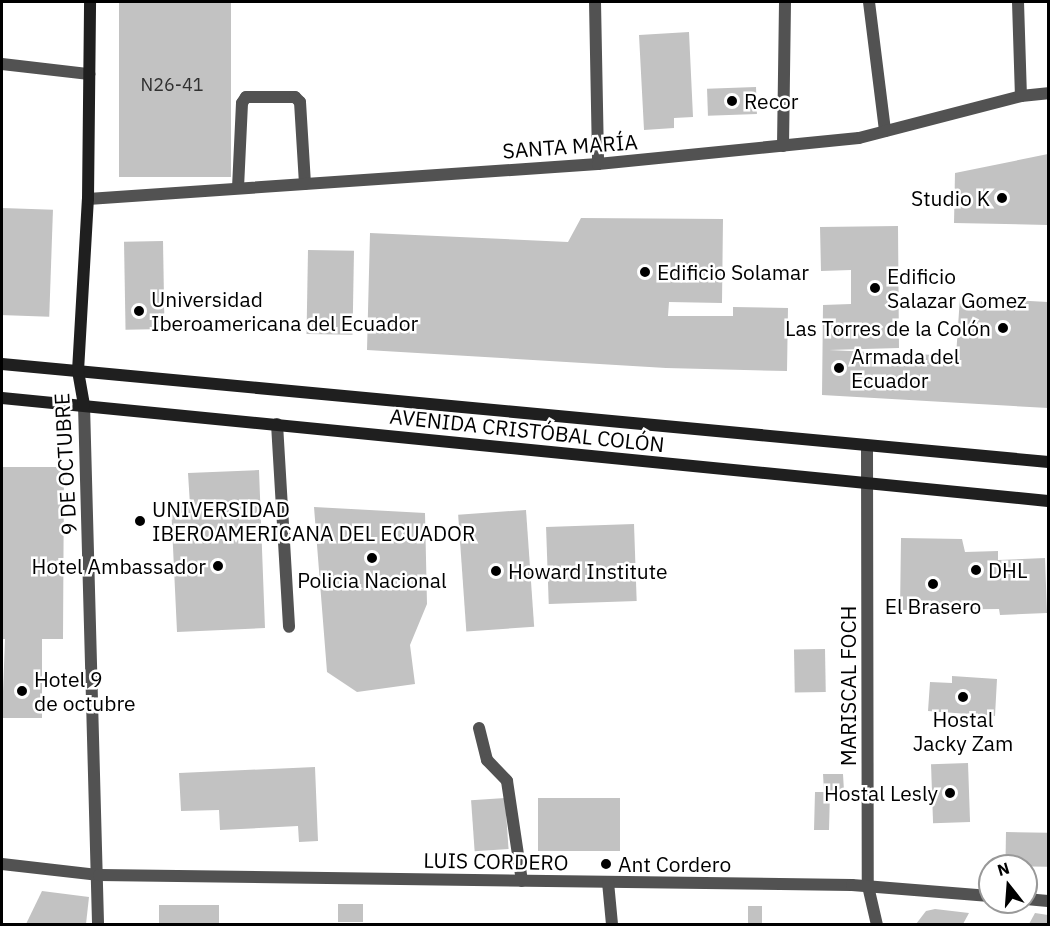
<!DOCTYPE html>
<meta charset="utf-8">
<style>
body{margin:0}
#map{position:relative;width:1050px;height:926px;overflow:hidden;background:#fff;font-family:"IBM Plex Sans",sans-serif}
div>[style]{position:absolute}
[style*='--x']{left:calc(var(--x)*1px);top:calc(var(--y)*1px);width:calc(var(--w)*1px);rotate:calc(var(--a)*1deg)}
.building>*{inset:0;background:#c2c2c2;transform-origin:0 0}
.lane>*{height:12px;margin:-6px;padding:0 6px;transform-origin:6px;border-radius:6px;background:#525252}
.street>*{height:12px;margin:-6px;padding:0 6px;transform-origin:6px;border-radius:6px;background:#525252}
.secondary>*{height:12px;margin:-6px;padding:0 6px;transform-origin:6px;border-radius:6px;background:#1f1f1f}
.dots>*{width:16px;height:16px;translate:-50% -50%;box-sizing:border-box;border:3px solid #fff;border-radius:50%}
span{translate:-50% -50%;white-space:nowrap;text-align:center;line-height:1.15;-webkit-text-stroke:5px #fff;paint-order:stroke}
.number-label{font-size:18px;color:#303030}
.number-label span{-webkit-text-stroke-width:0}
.poi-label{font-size:21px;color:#000}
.left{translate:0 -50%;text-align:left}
.right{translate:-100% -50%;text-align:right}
.street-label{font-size:21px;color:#000}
.frame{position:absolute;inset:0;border:3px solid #000;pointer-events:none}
.north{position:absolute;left:978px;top:854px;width:60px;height:60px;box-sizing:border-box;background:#fff;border:2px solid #999;border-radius:50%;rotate:343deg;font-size:16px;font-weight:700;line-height:24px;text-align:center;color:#000}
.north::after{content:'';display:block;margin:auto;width:21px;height:27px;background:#000;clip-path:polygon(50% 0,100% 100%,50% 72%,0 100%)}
</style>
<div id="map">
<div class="building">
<div style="left:119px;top:2px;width:112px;height:175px"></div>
<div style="clip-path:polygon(689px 32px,693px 117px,674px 118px,674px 128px,644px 130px,639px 35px)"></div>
<div style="left:756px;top:87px;width:27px;height:49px;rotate:88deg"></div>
<div style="clip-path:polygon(1048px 154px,1048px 225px,954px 223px,955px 173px)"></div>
<div style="left:2px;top:208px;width:51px;height:107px;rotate:2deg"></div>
<div style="clip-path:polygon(581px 218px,723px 219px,722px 303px,669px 302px,668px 316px,733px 316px,733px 307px,788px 308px,787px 371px,666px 368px,367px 350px,370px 233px,568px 242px)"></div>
<div style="clip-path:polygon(898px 226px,899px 348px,829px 350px,956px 356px,960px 297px,1048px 302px,1048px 408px,822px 395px,823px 305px,851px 304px,851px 270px,821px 271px,820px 227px)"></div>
<div style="left:163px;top:241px;width:88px;height:39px;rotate:89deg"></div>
<div style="left:308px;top:250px;width:46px;height:84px;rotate:1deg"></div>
<div style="clip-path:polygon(2px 467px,64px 467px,63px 639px,42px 639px,42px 718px,2px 718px,5px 639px,2px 639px)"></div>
<div style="clip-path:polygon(259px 470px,265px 628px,177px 632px,171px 505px,190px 505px,188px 473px)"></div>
<div style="clip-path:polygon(314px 507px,425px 513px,427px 604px,410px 645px,415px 684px,357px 692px,327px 672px)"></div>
<div style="left:526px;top:510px;width:117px;height:68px;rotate:86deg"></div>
<div style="left:634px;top:524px;width:77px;height:88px;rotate:88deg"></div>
<div style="clip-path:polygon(901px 538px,962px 539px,965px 552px,998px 551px,998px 560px,1045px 558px,1047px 613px,1000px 615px,999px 609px,900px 610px)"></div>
<div style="left:825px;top:649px;width:43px;height:31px;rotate:89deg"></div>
<div style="clip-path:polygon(952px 676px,997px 679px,995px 716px,928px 711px,930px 682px,952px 683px)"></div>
<div style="left:968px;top:763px;width:59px;height:37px;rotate:88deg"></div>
<div style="clip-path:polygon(315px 767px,318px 841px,299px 842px,298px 826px,220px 830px,219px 810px,181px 811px,179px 773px)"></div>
<div style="clip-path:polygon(823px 774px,843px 774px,844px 791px,830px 792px,829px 830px,814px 830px,815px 792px,824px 792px)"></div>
<div style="left:505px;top:798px;width:51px;height:34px;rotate:86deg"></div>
<div style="left:620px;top:798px;width:53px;height:82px;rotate:90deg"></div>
<div style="left:1006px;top:832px;width:42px;height:34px;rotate:1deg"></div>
<div style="clip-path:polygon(42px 891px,89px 897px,86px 924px,26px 924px)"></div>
<div style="left:338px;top:904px;width:25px;height:18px"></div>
<div style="left:219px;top:905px;width:19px;height:60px;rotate:90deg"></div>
<div style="left:748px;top:906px;width:14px;height:18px"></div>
<div style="clip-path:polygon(935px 909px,969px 913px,963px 924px,916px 924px,926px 911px)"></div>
<div style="clip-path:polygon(1035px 913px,1048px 915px,1048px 924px,1029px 924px)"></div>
</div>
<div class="lane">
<div style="--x:869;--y:2;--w:130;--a:82.9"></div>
<div style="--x:2;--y:64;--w:88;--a:6.6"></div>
<div style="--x:783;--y:146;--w:144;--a:-89.2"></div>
<div style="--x:238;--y:188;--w:85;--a:-87.3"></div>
<div style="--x:242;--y:103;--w:7;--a:-56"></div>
<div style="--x:246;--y:97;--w:49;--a:0"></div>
<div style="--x:295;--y:97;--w:7;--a:45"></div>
<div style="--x:300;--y:102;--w:82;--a:86.5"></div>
<div style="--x:277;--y:424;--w:203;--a:86.6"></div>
<div style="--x:479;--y:728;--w:33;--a:76"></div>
<div style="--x:487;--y:760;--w:29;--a:46"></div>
<div style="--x:507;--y:781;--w:101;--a:81.5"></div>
</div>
<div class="street">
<div style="--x:595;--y:2;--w:162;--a:88.9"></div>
<div style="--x:1018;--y:2;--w:94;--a:88.2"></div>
<div style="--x:88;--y:199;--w:511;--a:-3.93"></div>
<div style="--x:598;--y:164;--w:262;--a:-5.7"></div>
<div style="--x:859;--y:138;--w:167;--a:-14.5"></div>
<div style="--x:1021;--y:96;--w:27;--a:-6"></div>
<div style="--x:84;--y:405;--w:519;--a:88.45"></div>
<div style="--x:867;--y:446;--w:440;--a:89.9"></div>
<div style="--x:868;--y:886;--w:39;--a:77"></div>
<div style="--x:2;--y:864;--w:98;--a:6.5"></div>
<div style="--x:99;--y:875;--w:753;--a:0.76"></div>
<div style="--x:852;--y:885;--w:138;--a:4.6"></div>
<div style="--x:608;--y:882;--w:42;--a:84.6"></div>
<div style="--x:1026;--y:899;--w:22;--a:5"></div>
</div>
<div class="secondary">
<div style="--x:2;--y:364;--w:1051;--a:5.35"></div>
<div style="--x:2;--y:398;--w:1051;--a:5.62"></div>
<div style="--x:84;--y:405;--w:35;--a:-100"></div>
<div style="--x:78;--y:371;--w:172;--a:-86.7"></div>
<div style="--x:88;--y:199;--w:197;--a:-89.4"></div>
</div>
<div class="dots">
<div style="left:732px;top:101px;background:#000"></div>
<div style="left:1002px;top:198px;background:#000"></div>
<div style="left:645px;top:272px;background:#000"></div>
<div style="left:875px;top:288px;background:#000"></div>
<div style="left:139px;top:311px;background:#000"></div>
<div style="left:1003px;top:328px;background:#000"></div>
<div style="left:839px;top:368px;background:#000"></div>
<div style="left:140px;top:521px;background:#000"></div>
<div style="left:372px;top:558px;background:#000"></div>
<div style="left:218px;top:566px;background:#000"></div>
<div style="left:976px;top:570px;background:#000"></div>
<div style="left:496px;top:571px;background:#000"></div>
<div style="left:933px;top:584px;background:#000"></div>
<div style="left:22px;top:691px;background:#000"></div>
<div style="left:963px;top:697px;background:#000"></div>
<div style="left:950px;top:793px;background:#000"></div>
<div style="left:606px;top:864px;background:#000"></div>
</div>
<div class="number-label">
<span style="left:172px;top:85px">N26-41</span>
</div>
<div class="poi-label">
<span class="left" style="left:744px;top:101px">Recor</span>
<span class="right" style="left:990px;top:198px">Studio K</span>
<span class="left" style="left:657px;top:272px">Edificio Solamar</span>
<span class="left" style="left:887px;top:288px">Edificio<br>Salazar Gomez</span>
<span class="left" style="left:151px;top:311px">Universidad<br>Iberoamericana del Ecuador</span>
<span class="right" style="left:991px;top:328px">Las Torres de la Colón</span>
<span class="left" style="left:851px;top:368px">Armada del<br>Ecuador</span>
<span class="left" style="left:152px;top:521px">UNIVERSIDAD<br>IBEROAMERICANA DEL ECUADOR</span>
<span class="right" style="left:206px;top:566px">Hotel Ambassador</span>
<span class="left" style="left:988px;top:570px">DHL</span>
<span class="left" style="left:508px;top:571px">Howard Institute</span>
<span style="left:372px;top:580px">Policia Nacional</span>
<span style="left:933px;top:606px">El Brasero</span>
<span class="left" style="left:34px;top:691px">Hotel 9<br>de octubre</span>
<span style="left:963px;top:731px">Hostal<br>Jacky Zam</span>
<span class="right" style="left:938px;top:793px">Hostal Lesly</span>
<span class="left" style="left:618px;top:864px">Ant Cordero</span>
</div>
<div class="street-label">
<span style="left:570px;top:146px;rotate:-4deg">SANTA MARÍA</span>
<span style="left:527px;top:430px;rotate:6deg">AVENIDA CRISTÓBAL COLÓN</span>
<span style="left:65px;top:464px;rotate:-93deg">9 DE OCTUBRE</span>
<span style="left:848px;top:686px;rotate:-90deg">MARISCAL FOCH</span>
<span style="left:496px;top:861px;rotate:1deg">LUIS CORDERO</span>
</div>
<div class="frame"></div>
<div class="north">N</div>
</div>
